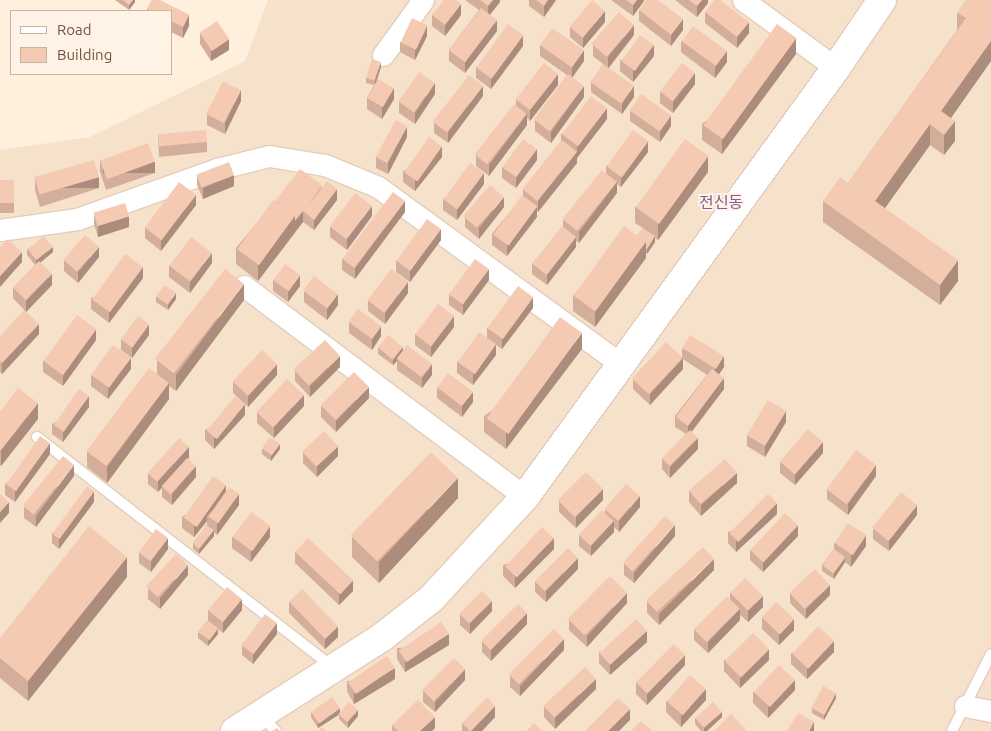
<!DOCTYPE html>
<meta charset="utf-8">
<style>
body{margin:0}
#map{position:relative;width:991px;height:731px;overflow:hidden;background:#fef0dd;font-family:Ubuntu,"Noto Sans KR",sans-serif}
div>[style]{position:absolute}
[style*='--x']{left:calc(var(--x)*1px);top:calc(var(--y)*1px);width:calc(var(--w)*1px);rotate:calc(var(--a)*1deg)}
.residential>*{inset:0;background:#f6e1cb}
.roads{filter:drop-shadow(1px 0 #e4cdbc) drop-shadow(-1px 0 #e4cdbc) drop-shadow(0 1px #e4cdbc) drop-shadow(0 -1px #e4cdbc)}
.lane>*{height:10px;margin:-5px;padding:0 5px;transform-origin:5px;border-radius:5px;background:#fff}
.street>*{height:21px;margin:-10.5px;padding:0 10.5px;transform-origin:10.5px;border-radius:10.5px;background:#fff}
.secondary>*{height:28px;margin:-14px;padding:0 14px;transform-origin:14px;border-radius:14px;background:#fff}
.wall>*{inset:0;background:#d3ae9a;transform-origin:0 0}
.shaded-wall>*{inset:0;background:#ac8d7d;transform-origin:0 0}
.building>*{inset:0;background:#f5cab3;transform-origin:0 0}
span{translate:-50% -50%;white-space:nowrap;text-align:center;line-height:1.15;-webkit-text-stroke:4px #fff3e5;paint-order:stroke}
.quarter-label{font-size:16px;color:#835f99}
.legend{position:absolute;left:10px;top:10px;width:162px;height:65px;box-sizing:border-box;background:#fff3e5;border:1px solid #c7b3a5;margin:0;padding:6px 9px;list-style:none;font-size:15px;color:#745344}
.legend li{display:flex;align-items:center;gap:10px;height:25px}
.legend b{width:25px;border:1px solid #c7b3a5}
</style>
<div id="map">
<div class="residential">
<div style="clip-path:polygon(268px 0,991px 0,991px 731px,0 731px,0 150px,90px 137px,245px 61px)"></div>
</div>
<div class="roads">
<div class="lane">
<div style="--x:37;--y:437;--w:374;--a:37.9"></div>
<div style="--x:261;--y:716;--w:21;--a:45"></div>
<div style="--x:952;--y:731;--w:86;--a:-63.1"></div>
</div>
<div class="street">
<div style="--x:743;--y:0;--w:115;--a:36.2"></div>
<div style="--x:383;--y:55;--w:68;--a:-54"></div>
<div style="--x:0;--y:230;--w:78;--a:-8.1"></div>
<div style="--x:77;--y:219;--w:149;--a:-19.7"></div>
<div style="--x:217;--y:169;--w:54;--a:-14"></div>
<div style="--x:269;--y:156;--w:57;--a:9.1"></div>
<div style="--x:325;--y:165;--w:57;--a:22.5"></div>
<div style="--x:378;--y:187;--w:302;--a:36.1"></div>
<div style="--x:244;--y:286;--w:351;--a:36.9"></div>
<div style="--x:965;--y:706;--w:26;--a:11"></div>
</div>
<div class="secondary">
<div style="--x:235;--y:731;--w:173;--a:-32.5"></div>
<div style="--x:381;--y:638;--w:65;--a:-38.1"></div>
<div style="--x:432;--y:598;--w:137;--a:-47.4"></div>
<div style="--x:525;--y:497;--w:530;--a:-54.06"></div>
<div style="--x:836;--y:68;--w:82;--a:-55.9"></div>
</div>
</div>
<div class="wall">
<div style="clip-path:polygon(115px 0,135px 0,135px 2px,129px 10px)"></div>
<div style="clip-path:polygon(152px 0,159px 0,189px 15px,189px 26px,183px 38px,171px 32px,171px 11px,147px 11px,147px 9px)"></div>
<div style="clip-path:polygon(465px 0,500px 0,500px 2px,490px 15px,497px 31px,465px 73px,449px 61px,449px 50px,479px 10px)"></div>
<div style="clip-path:polygon(529px 0,556px 0,544px 17px,529px 6px)"></div>
<div style="clip-path:polygon(611px 0,644px 0,644px 1px,633px 16px)"></div>
<div style="clip-path:polygon(675px 0,708px 0,708px 3px,697px 17px)"></div>
<div style="clip-path:polygon(991px 0,991px 61px,951px 118px,955px 141px,944px 155px,930px 145px,885px 208px,958px 281px,940px 305px,823px 222px,823px 201px,848px 183px,957px 30px,957px 13px)"></div>
<div style="clip-path:polygon(639px 10px,683px 30px,671px 46px,639px 21px)"></div>
<div style="clip-path:polygon(705px 12px,749px 33px,737px 48px,705px 23px)"></div>
<div style="clip-path:polygon(432px 15px,461px 15px,445px 36px,432px 26px)"></div>
<div style="clip-path:polygon(605px 22px,583px 48px,570px 37px,570px 27px)"></div>
<div style="clip-path:polygon(200px 33px,229px 50px,211px 61px,200px 44px)"></div>
<div style="clip-path:polygon(634px 35px,609px 68px,634px 97px,622px 114px,591px 92px,591px 82px,603px 64px,593px 56px,593px 45px)"></div>
<div style="clip-path:polygon(427px 36px,415px 60px,400px 52px,400px 42px)"></div>
<div style="clip-path:polygon(681px 41px,727px 62px,715px 78px,681px 52px)"></div>
<div style="clip-path:polygon(540px 45px,584px 61px,572px 77px,584px 97px,551px 143px,535px 131px,535px 120px,567px 75px,540px 56px)"></div>
<div style="clip-path:polygon(523px 46px,491px 89px,476px 78px,476px 67px)"></div>
<div style="clip-path:polygon(796px 54px,722px 154px,702px 140px,702px 124px)"></div>
<div style="clip-path:polygon(654px 56px,633px 82px,620px 71px,620px 60px)"></div>
<div style="clip-path:polygon(381px 67px,377px 81px,394px 99px,382px 119px,367px 109px,367px 98px,374px 85px,366px 83px,366px 78px)"></div>
<div style="clip-path:polygon(695px 84px,673px 113px,660px 103px,660px 92px)"></div>
<div style="clip-path:polygon(558px 85px,530px 121px,527px 118px,527px 125px,489px 176px,476px 166px,476px 156px,516px 105px,516px 99px)"></div>
<div style="clip-path:polygon(435px 94px,415px 124px,399px 113px,399px 102px)"></div>
<div style="clip-path:polygon(483px 96px,448px 143px,434px 133px,434px 122px)"></div>
<div style="clip-path:polygon(241px 101px,225px 134px,207px 125px,207px 114px)"></div>
<div style="clip-path:polygon(630px 111px,671px 126px,660px 142px,630px 121px)"></div>
<div style="clip-path:polygon(607px 119px,577px 158px,577px 163px,538px 212px,537px 211px,537px 217px,507px 256px,492px 245px,492px 234px,523px 196px,523px 189px,561px 141px,561px 134px)"></div>
<div style="clip-path:polygon(158px 135px,207px 142px,207px 152px,159px 157px)"></div>
<div style="clip-path:polygon(407px 137px,388px 174px,376px 168px,376px 157px)"></div>
<div style="clip-path:polygon(648px 152px,621px 187px,617px 184px,617px 193px,579px 243px,576px 241px,576px 247px,547px 285px,532px 274px,532px 264px,563px 227px,563px 220px,606px 174px,606px 166px)"></div>
<div style="clip-path:polygon(442px 157px,415px 191px,403px 182px,403px 171px)"></div>
<div style="clip-path:polygon(100px 160px,155px 173px,106px 190px,100px 171px)"></div>
<div style="clip-path:polygon(537px 160px,516px 188px,502px 178px,502px 167px)"></div>
<div style="clip-path:polygon(708px 172px,658px 240px,655px 238px,655px 242px,647px 254px,646px 253px,646px 258px,595px 327px,573px 311px,573px 295px,637px 236px,643px 228px,635px 223px,635px 207px)"></div>
<div style="clip-path:polygon(197px 175px,234px 186px,203px 199px,197px 185px)"></div>
<div style="clip-path:polygon(35px 179px,99px 188px,40px 207px,35px 190px)"></div>
<div style="left:0;top:180px;width:14px;height:33px"></div>
<div style="clip-path:polygon(484px 184px,457px 220px,443px 210px,443px 199px)"></div>
<div style="clip-path:polygon(322px 187px,337px 200px,314px 230px,303px 222px,258px 281px,236px 264px,236px 248px,275px 201px)"></div>
<div style="clip-path:polygon(196px 205px,161px 251px,145px 238px,145px 228px)"></div>
<div style="clip-path:polygon(504px 207px,479px 239px,465px 227px,465px 217px)"></div>
<div style="clip-path:polygon(405px 212px,355px 279px,342px 270px,342px 259px)"></div>
<div style="clip-path:polygon(94px 213px,129px 227px,98px 237px,94px 224px)"></div>
<div style="clip-path:polygon(372px 216px,347px 250px,330px 237px,330px 227px)"></div>
<div style="clip-path:polygon(441px 240px,410px 282px,396px 272px,396px 261px)"></div>
<div style="clip-path:polygon(27px 249px,53px 252px,40px 263px,52px 285px,26px 312px,13px 298px,13px 288px,35px 265px,27px 255px)"></div>
<div style="clip-path:polygon(99px 257px,78px 283px,64px 271px,64px 260px)"></div>
<div style="clip-path:polygon(212px 263px,190px 293px,169px 277px,169px 266px)"></div>
<div style="clip-path:polygon(143px 278px,109px 323px,91px 309px,91px 298px)"></div>
<div style="clip-path:polygon(273px 280px,300px 286px,288px 302px,273px 291px)"></div>
<div style="clip-path:polygon(489px 280px,463px 315px,449px 305px,449px 294px)"></div>
<div style="clip-path:polygon(304px 291px,338px 305px,327px 320px,304px 302px)"></div>
<div style="clip-path:polygon(408px 293px,385px 324px,368px 311px,368px 300px)"></div>
<div style="clip-path:polygon(156px 296px,176px 299px,168px 310px,156px 302px)"></div>
<div style="clip-path:polygon(244px 300px,176px 391px,169px 386px,169px 399px,107px 483px,87px 467px,87px 452px,157px 374px,157px 360px)"></div>
<div style="clip-path:polygon(533px 308px,502px 349px,496px 345px,496px 355px,473px 385px,457px 373px,457px 362px,487px 338px,487px 328px)"></div>
<div style="clip-path:polygon(349px 322px,381px 336px,372px 350px,349px 333px)"></div>
<div style="clip-path:polygon(454px 327px,431px 357px,415px 345px,415px 334px)"></div>
<div style="clip-path:polygon(39px 334px,2px 374px,0 372px,0 336px)"></div>
<div style="clip-path:polygon(149px 335px,132px 358px,121px 350px,121px 339px)"></div>
<div style="clip-path:polygon(96px 340px,63px 386px,43px 372px,43px 361px)"></div>
<div style="clip-path:polygon(378px 348px,403px 350px,432px 375px,422px 388px,397px 370px,397px 361px,393px 365px,378px 354px)"></div>
<div style="clip-path:polygon(682px 348px,724px 367px,719px 374px,724px 389px,692px 432px,698px 449px,670px 478px,662px 469px,662px 459px,686px 434px,675px 427px,675px 416px,707px 375px,683px 359px,683px 369px,650px 405px,633px 389px,633px 379px,682px 357px)"></div>
<div style="clip-path:polygon(582px 349px,506px 449px,484px 432px,484px 416px)"></div>
<div style="clip-path:polygon(340px 367px,310px 397px,295px 381px,295px 371px)"></div>
<div style="clip-path:polygon(131px 369px,108px 399px,91px 386px,91px 375px)"></div>
<div style="clip-path:polygon(277px 375px,248px 407px,233px 393px,233px 382px)"></div>
<div style="clip-path:polygon(437px 387px,473px 402px,462px 417px,437px 398px)"></div>
<div style="clip-path:polygon(369px 398px,336px 432px,321px 417px,321px 406px)"></div>
<div style="clip-path:polygon(304px 406px,274px 438px,257px 423px,257px 412px)"></div>
<div style="clip-path:polygon(89px 407px,63px 442px,52px 434px,52px 424px)"></div>
<div style="clip-path:polygon(0 412px,38px 419px,1px 466px,0 465px)"></div>
<div style="clip-path:polygon(245px 415px,214px 449px,205px 440px,205px 430px)"></div>
<div style="clip-path:polygon(786px 422px,765px 457px,747px 446px,747px 435px)"></div>
<div style="clip-path:polygon(262px 449px,280px 449px,271px 461px,262px 454px)"></div>
<div style="clip-path:polygon(303px 452px,338px 456px,317px 477px,303px 463px)"></div>
<div style="clip-path:polygon(823px 453px,795px 485px,780px 473px,780px 462px)"></div>
<div style="clip-path:polygon(50px 454px,15px 502px,5px 495px,5px 484px)"></div>
<div style="clip-path:polygon(189px 458px,188px 459px,196px 477px,172px 505px,162px 497px,162px 487px,158px 492px,148px 484px,148px 473px)"></div>
<div style="clip-path:polygon(74px 476px,36px 527px,24px 518px,24px 507px)"></div>
<div style="clip-path:polygon(876px 476px,848px 515px,827px 499px,827px 489px)"></div>
<div style="clip-path:polygon(737px 483px,701px 516px,689px 502px,689px 491px)"></div>
<div style="clip-path:polygon(226px 491px,239px 505px,217px 535px,214px 532px,214px 536px,199px 554px,193px 549px,193px 543px,207px 525px,207px 521px,194px 537px,182px 528px,182px 517px)"></div>
<div style="clip-path:polygon(458px 498px,379px 583px,352px 557px,352px 537px)"></div>
<div style="clip-path:polygon(603px 500px,576px 528px,559px 512px,559px 501px)"></div>
<div style="clip-path:polygon(94px 502px,59px 549px,52px 543px,52px 533px)"></div>
<div style="clip-path:polygon(640px 507px,619px 532px,614px 527px,614px 532px,591px 556px,579px 546px,579px 535px,605px 512px,605px 509px)"></div>
<div style="clip-path:polygon(777px 514px,736px 552px,728px 543px,728px 532px)"></div>
<div style="clip-path:polygon(917px 515px,889px 551px,873px 539px,873px 528px)"></div>
<div style="clip-path:polygon(675px 536px,634px 583px,624px 575px,624px 564px)"></div>
<div style="clip-path:polygon(798px 536px,763px 572px,750px 560px,750px 550px)"></div>
<div style="clip-path:polygon(232px 537px,270px 537px,251px 562px,232px 548px)"></div>
<div style="clip-path:polygon(834px 543px,866px 546px,851px 567px,845px 562px,834px 579px,822px 571px,822px 565px,834px 549px)"></div>
<div style="clip-path:polygon(168px 549px,151px 572px,139px 563px,139px 552px)"></div>
<div style="clip-path:polygon(554px 549px,515px 588px,503px 576px,503px 565px)"></div>
<div style="clip-path:polygon(295px 552px,353px 591px,339px 605px,295px 563px)"></div>
<div style="clip-path:polygon(578px 569px,546px 602px,535px 592px,535px 581px)"></div>
<div style="clip-path:polygon(714px 570px,659px 625px,647px 613px,647px 602px)"></div>
<div style="clip-path:polygon(188px 575px,160px 609px,148px 599px,148px 588px)"></div>
<div style="clip-path:polygon(127px 577px,28px 701px,0 678px,0 638px)"></div>
<div style="clip-path:polygon(730px 593px,763px 607px,748px 622px,740px 615px,740px 620px,708px 653px,694px 640px,694px 629px,730px 599px)"></div>
<div style="clip-path:polygon(790px 593px,830px 595px,806px 619px,790px 603px)"></div>
<div style="clip-path:polygon(289px 602px,338px 637px,325px 649px,289px 613px)"></div>
<div style="clip-path:polygon(627px 603px,587px 647px,569px 630px,569px 620px)"></div>
<div style="clip-path:polygon(208px 610px,242px 610px,223px 633px,218px 629px,218px 634px,208px 646px,198px 638px,198px 632px,208px 621px)"></div>
<div style="clip-path:polygon(492px 611px,470px 634px,460px 625px,460px 614px)"></div>
<div style="clip-path:polygon(762px 618px,794px 630px,779px 645px,762px 629px)"></div>
<div style="clip-path:polygon(527px 624px,491px 661px,482px 652px,482px 641px)"></div>
<div style="clip-path:polygon(277px 634px,253px 664px,242px 655px,242px 645px)"></div>
<div style="clip-path:polygon(647px 642px,610px 675px,599px 663px,599px 652px)"></div>
<div style="clip-path:polygon(449px 645px,405px 672px,397px 659px,397px 648px)"></div>
<div style="clip-path:polygon(564px 650px,520px 696px,510px 687px,510px 676px)"></div>
<div style="clip-path:polygon(834px 652px,807px 679px,791px 664px,791px 653px)"></div>
<div style="clip-path:polygon(724px 660px,769px 660px,740px 688px,724px 671px)"></div>
<div style="clip-path:polygon(685px 665px,647px 705px,636px 694px,636px 683px)"></div>
<div style="clip-path:polygon(395px 679px,354px 704px,347px 691px,347px 681px)"></div>
<div style="clip-path:polygon(465px 680px,435px 712px,423px 702px,423px 691px)"></div>
<div style="clip-path:polygon(596px 689px,555px 729px,544px 717px,544px 706px)"></div>
<div style="clip-path:polygon(795px 690px,768px 718px,753px 703px,753px 692px)"></div>
<div style="clip-path:polygon(836px 698px,824px 720px,812px 713px,812px 708px)"></div>
<div style="clip-path:polygon(706px 700px,681px 727px,666px 712px,666px 701px)"></div>
<div style="clip-path:polygon(311px 712px,340px 712px,358px 716px,348px 728px,339px 719px,339px 714px,318px 728px,311px 717px)"></div>
<div style="clip-path:polygon(495px 717px,482px 731px,462px 731px,462px 723px)"></div>
<div style="clip-path:polygon(722px 717px,707px 731px,701px 731px,695px 724px,695px 718px)"></div>
<div style="clip-path:polygon(392px 725px,435px 728px,432px 731px,392px 731px)"></div>
</div>
<div class="shaded-wall">
<div style="clip-path:polygon(133px 0,135px 0,135px 2px,129px 10px,129px 5px)"></div>
<div style="clip-path:polygon(493px 0,500px 0,500px 2px,488px 17px,488px 6px)"></div>
<div style="clip-path:polygon(548px 0,556px 0,544px 17px,544px 6px)"></div>
<div style="clip-path:polygon(637px 0,644px 0,644px 1px,633px 16px,633px 5px)"></div>
<div style="clip-path:polygon(702px 0,708px 0,708px 3px,697px 17px,697px 6px)"></div>
<div style="clip-path:polygon(461px 4px,461px 15px,445px 36px,445px 25px)"></div>
<div style="clip-path:polygon(605px 11px,605px 22px,583px 48px,583px 38px)"></div>
<div style="clip-path:polygon(189px 15px,189px 26px,183px 38px,183px 27px)"></div>
<div style="clip-path:polygon(683px 19px,683px 30px,671px 46px,671px 35px)"></div>
<div style="clip-path:polygon(497px 20px,497px 31px,465px 73px,465px 62px)"></div>
<div style="clip-path:polygon(749px 22px,749px 33px,737px 48px,737px 37px)"></div>
<div style="clip-path:polygon(427px 25px,427px 36px,415px 60px,415px 49px)"></div>
<div style="clip-path:polygon(634px 25px,634px 35px,608px 68px,608px 57px)"></div>
<div style="clip-path:polygon(523px 35px,523px 46px,491px 89px,491px 78px)"></div>
<div style="clip-path:polygon(796px 38px,796px 54px,722px 154px,722px 138px)"></div>
<div style="clip-path:polygon(229px 39px,229px 50px,211px 61px,211px 51px)"></div>
<div style="clip-path:polygon(991px 41px,991px 61px,941px 132px,941px 111px)"></div>
<div style="clip-path:polygon(654px 45px,654px 56px,633px 82px,633px 71px)"></div>
<div style="clip-path:polygon(584px 50px,584px 61px,572px 78px,572px 67px)"></div>
<div style="clip-path:polygon(727px 51px,727px 62px,715px 78px,715px 67px)"></div>
<div style="clip-path:polygon(381px 62px,381px 67px,375px 85px,375px 80px)"></div>
<div style="clip-path:polygon(695px 73px,695px 84px,673px 113px,673px 102px)"></div>
<div style="clip-path:polygon(558px 74px,558px 85px,530px 121px,530px 110px)"></div>
<div style="clip-path:polygon(435px 83px,435px 94px,415px 124px,415px 113px)"></div>
<div style="clip-path:polygon(483px 86px,483px 96px,448px 143px,448px 132px)"></div>
<div style="clip-path:polygon(584px 86px,584px 97px,551px 143px,551px 132px)"></div>
<div style="clip-path:polygon(634px 86px,634px 97px,622px 114px,622px 103px)"></div>
<div style="clip-path:polygon(394px 88px,394px 99px,382px 119px,382px 108px)"></div>
<div style="clip-path:polygon(241px 90px,241px 101px,225px 134px,225px 123px)"></div>
<div style="clip-path:polygon(607px 108px,607px 119px,577px 158px,577px 163px,538px 212px,538px 201px,577px 152px,577px 147px)"></div>
<div style="clip-path:polygon(527px 114px,527px 125px,489px 176px,489px 165px)"></div>
<div style="clip-path:polygon(671px 115px,671px 126px,660px 142px,660px 131px)"></div>
<div style="clip-path:polygon(955px 121px,955px 141px,944px 155px,944px 135px)"></div>
<div style="clip-path:polygon(930px 124px,930px 145px,875px 222px,875px 201px)"></div>
<div style="clip-path:polygon(407px 126px,407px 137px,388px 174px,388px 163px)"></div>
<div style="clip-path:polygon(648px 141px,648px 152px,621px 187px,621px 176px)"></div>
<div style="clip-path:polygon(442px 146px,442px 157px,415px 191px,415px 181px)"></div>
<div style="clip-path:polygon(537px 149px,537px 160px,516px 188px,516px 177px)"></div>
<div style="clip-path:polygon(708px 156px,708px 172px,658px 240px,658px 224px)"></div>
<div style="left:155px;top:162px;width:11px;height:52px;rotate:90deg"></div>
<div style="clip-path:polygon(484px 173px,484px 184px,457px 220px,457px 209px)"></div>
<div style="clip-path:polygon(234px 175px,234px 186px,203px 199px,203px 188px)"></div>
<div style="left:99px;top:177px;width:11px;height:62px;rotate:90deg"></div>
<div style="clip-path:polygon(617px 182px,617px 193px,579px 243px,579px 232px)"></div>
<div style="clip-path:polygon(337px 189px,337px 200px,314px 230px,314px 220px)"></div>
<div style="clip-path:polygon(196px 195px,196px 205px,161px 251px,161px 240px)"></div>
<div style="clip-path:polygon(504px 197px,504px 207px,479px 239px,479px 228px)"></div>
<div style="clip-path:polygon(405px 201px,405px 212px,355px 279px,355px 268px)"></div>
<div style="clip-path:polygon(372px 206px,372px 216px,347px 250px,347px 239px)"></div>
<div style="clip-path:polygon(537px 206px,537px 217px,507px 256px,507px 245px)"></div>
<div style="clip-path:polygon(303px 211px,303px 222px,258px 281px,258px 265px,295px 216px)"></div>
<div style="clip-path:polygon(129px 216px,129px 227px,98px 237px,98px 226px)"></div>
<div style="clip-path:polygon(441px 229px,441px 240px,410px 282px,410px 271px)"></div>
<div style="clip-path:polygon(655px 236px,655px 242px,647px 254px,647px 249px)"></div>
<div style="clip-path:polygon(576px 237px,576px 247px,547px 285px,547px 275px)"></div>
<div style="clip-path:polygon(646px 242px,646px 258px,595px 327px,595px 311px)"></div>
<div style="clip-path:polygon(53px 247px,53px 252px,36px 266px,36px 260px)"></div>
<div style="clip-path:polygon(99px 247px,99px 257px,78px 283px,78px 272px)"></div>
<div style="clip-path:polygon(22px 252px,22px 262px,0 287px,0 276px)"></div>
<div style="clip-path:polygon(212px 253px,212px 263px,190px 293px,190px 282px)"></div>
<div style="clip-path:polygon(958px 260px,958px 281px,940px 305px,940px 285px)"></div>
<div style="clip-path:polygon(143px 267px,143px 278px,109px 323px,109px 312px)"></div>
<div style="clip-path:polygon(489px 269px,489px 280px,463px 315px,463px 304px)"></div>
<div style="clip-path:polygon(52px 274px,52px 285px,26px 312px,26px 301px)"></div>
<div style="clip-path:polygon(300px 275px,300px 286px,288px 302px,288px 291px)"></div>
<div style="clip-path:polygon(408px 282px,408px 293px,385px 324px,385px 313px)"></div>
<div style="clip-path:polygon(244px 284px,244px 300px,176px 391px,176px 375px)"></div>
<div style="clip-path:polygon(176px 293px,176px 299px,168px 310px,168px 305px)"></div>
<div style="clip-path:polygon(338px 294px,338px 305px,327px 320px,327px 309px)"></div>
<div style="clip-path:polygon(533px 297px,533px 308px,502px 349px,502px 339px)"></div>
<div style="clip-path:polygon(454px 316px,454px 327px,431px 357px,431px 346px)"></div>
<div style="clip-path:polygon(39px 324px,39px 334px,2px 374px,2px 363px)"></div>
<div style="clip-path:polygon(149px 324px,149px 335px,132px 358px,132px 347px)"></div>
<div style="clip-path:polygon(381px 326px,381px 336px,372px 350px,372px 339px)"></div>
<div style="clip-path:polygon(96px 329px,96px 340px,63px 386px,63px 375px)"></div>
<div style="clip-path:polygon(582px 333px,582px 349px,506px 449px,506px 433px)"></div>
<div style="clip-path:polygon(496px 344px,496px 355px,473px 385px,473px 374px)"></div>
<div style="clip-path:polygon(403px 347px,403px 352px,397px 359px,397px 361px,393px 365px,393px 360px)"></div>
<div style="clip-path:polygon(340px 356px,340px 367px,310px 397px,310px 386px)"></div>
<div style="clip-path:polygon(724px 356px,724px 367px,715px 380px,715px 369px)"></div>
<div style="clip-path:polygon(131px 358px,131px 369px,108px 399px,108px 388px)"></div>
<div style="clip-path:polygon(683px 358px,683px 369px,650px 405px,650px 394px)"></div>
<div style="clip-path:polygon(277px 364px,277px 375px,248px 407px,248px 396px)"></div>
<div style="clip-path:polygon(432px 364px,432px 375px,422px 388px,422px 378px)"></div>
<div style="clip-path:polygon(724px 378px,724px 389px,688px 436px,688px 426px)"></div>
<div style="clip-path:polygon(169px 383px,169px 399px,107px 483px,107px 467px)"></div>
<div style="clip-path:polygon(369px 387px,369px 398px,336px 432px,336px 421px)"></div>
<div style="clip-path:polygon(473px 392px,473px 402px,462px 417px,462px 406px)"></div>
<div style="clip-path:polygon(304px 395px,304px 406px,274px 438px,274px 427px)"></div>
<div style="clip-path:polygon(89px 396px,89px 407px,63px 442px,63px 431px)"></div>
<div style="clip-path:polygon(38px 403px,38px 419px,1px 466px,1px 450px)"></div>
<div style="clip-path:polygon(245px 404px,245px 415px,214px 449px,214px 438px)"></div>
<div style="clip-path:polygon(786px 411px,786px 422px,765px 457px,765px 446px)"></div>
<div style="clip-path:polygon(698px 438px,698px 449px,670px 478px,670px 467px)"></div>
<div style="clip-path:polygon(823px 442px,823px 453px,795px 485px,795px 474px)"></div>
<div style="clip-path:polygon(50px 443px,50px 454px,15px 502px,15px 491px)"></div>
<div style="clip-path:polygon(280px 444px,280px 449px,271px 461px,271px 456px)"></div>
<div style="clip-path:polygon(338px 446px,338px 456px,317px 477px,317px 466px)"></div>
<div style="clip-path:polygon(189px 447px,189px 458px,158px 492px,158px 481px)"></div>
<div style="clip-path:polygon(74px 465px,74px 476px,36px 527px,36px 516px)"></div>
<div style="clip-path:polygon(876px 465px,876px 476px,848px 515px,848px 504px)"></div>
<div style="clip-path:polygon(196px 466px,196px 477px,172px 505px,172px 494px)"></div>
<div style="clip-path:polygon(737px 473px,737px 483px,701px 516px,701px 505px)"></div>
<div style="clip-path:polygon(458px 478px,458px 498px,379px 583px,379px 562px)"></div>
<div style="clip-path:polygon(226px 485px,226px 496px,207px 516px,207px 521px,194px 537px,194px 527px)"></div>
<div style="clip-path:polygon(603px 489px,603px 500px,576px 528px,576px 517px)"></div>
<div style="clip-path:polygon(94px 491px,94px 502px,59px 549px,59px 538px)"></div>
<div style="clip-path:polygon(239px 494px,239px 505px,217px 535px,217px 524px)"></div>
<div style="clip-path:polygon(640px 496px,640px 507px,619px 532px,619px 521px)"></div>
<div style="clip-path:polygon(9px 502px,9px 513px,0 523px,0 512px)"></div>
<div style="clip-path:polygon(777px 503px,777px 514px,736px 552px,736px 541px)"></div>
<div style="clip-path:polygon(917px 505px,917px 515px,889px 551px,889px 541px)"></div>
<div style="clip-path:polygon(614px 521px,614px 532px,591px 556px,591px 546px)"></div>
<div style="clip-path:polygon(675px 525px,675px 536px,634px 583px,634px 573px)"></div>
<div style="clip-path:polygon(798px 525px,798px 536px,763px 572px,763px 561px)"></div>
<div style="clip-path:polygon(270px 526px,270px 537px,251px 562px,251px 551px)"></div>
<div style="clip-path:polygon(214px 530px,214px 536px,199px 554px,199px 549px)"></div>
<div style="clip-path:polygon(866px 535px,866px 546px,851px 567px,851px 556px)"></div>
<div style="clip-path:polygon(168px 538px,168px 549px,151px 572px,151px 561px)"></div>
<div style="clip-path:polygon(554px 538px,554px 549px,515px 588px,515px 577px)"></div>
<div style="clip-path:polygon(127px 557px,127px 577px,28px 701px,28px 681px)"></div>
<div style="clip-path:polygon(845px 557px,845px 562px,834px 579px,834px 573px)"></div>
<div style="clip-path:polygon(578px 558px,578px 569px,546px 602px,546px 591px)"></div>
<div style="clip-path:polygon(714px 559px,714px 570px,659px 625px,659px 614px)"></div>
<div style="clip-path:polygon(188px 565px,188px 575px,160px 609px,160px 598px)"></div>
<div style="clip-path:polygon(353px 580px,353px 591px,339px 605px,339px 594px)"></div>
<div style="clip-path:polygon(830px 585px,830px 595px,806px 619px,806px 609px)"></div>
<div style="clip-path:polygon(627px 593px,627px 603px,587px 647px,587px 636px)"></div>
<div style="clip-path:polygon(763px 596px,763px 607px,748px 622px,748px 611px)"></div>
<div style="clip-path:polygon(242px 599px,242px 610px,223px 633px,223px 622px)"></div>
<div style="clip-path:polygon(492px 601px,492px 611px,470px 634px,470px 623px)"></div>
<div style="clip-path:polygon(740px 609px,740px 620px,708px 653px,708px 642px)"></div>
<div style="clip-path:polygon(527px 613px,527px 624px,491px 661px,491px 650px)"></div>
<div style="clip-path:polygon(794px 619px,794px 630px,779px 645px,779px 634px)"></div>
<div style="clip-path:polygon(277px 623px,277px 634px,253px 664px,253px 654px)"></div>
<div style="clip-path:polygon(338px 626px,338px 637px,325px 649px,325px 638px)"></div>
<div style="clip-path:polygon(218px 628px,218px 634px,208px 646px,208px 640px)"></div>
<div style="clip-path:polygon(647px 631px,647px 642px,610px 675px,610px 664px)"></div>
<div style="clip-path:polygon(449px 634px,449px 645px,405px 672px,405px 661px)"></div>
<div style="clip-path:polygon(564px 639px,564px 650px,520px 696px,520px 686px)"></div>
<div style="clip-path:polygon(834px 641px,834px 652px,807px 679px,807px 669px)"></div>
<div style="clip-path:polygon(769px 649px,769px 660px,740px 688px,740px 677px)"></div>
<div style="clip-path:polygon(685px 655px,685px 665px,647px 705px,647px 694px)"></div>
<div style="clip-path:polygon(395px 668px,395px 679px,354px 704px,354px 693px)"></div>
<div style="clip-path:polygon(465px 669px,465px 680px,435px 712px,435px 702px)"></div>
<div style="clip-path:polygon(596px 679px,596px 689px,555px 729px,555px 718px)"></div>
<div style="clip-path:polygon(795px 680px,795px 690px,768px 718px,768px 707px)"></div>
<div style="clip-path:polygon(706px 689px,706px 700px,681px 727px,681px 716px)"></div>
<div style="clip-path:polygon(836px 693px,836px 698px,824px 720px,824px 714px)"></div>
<div style="clip-path:polygon(495px 706px,495px 717px,482px 731px,471px 731px)"></div>
<div style="clip-path:polygon(340px 708px,340px 714px,318px 728px,318px 723px)"></div>
<div style="clip-path:polygon(630px 709px,630px 720px,619px 731px,608px 731px)"></div>
<div style="clip-path:polygon(358px 710px,358px 716px,348px 728px,348px 722px)"></div>
<div style="clip-path:polygon(722px 712px,722px 717px,707px 731px,704px 731px,704px 728px)"></div>
<div style="clip-path:polygon(435px 717px,435px 728px,432px 731px,420px 731px)"></div>
<div style="clip-path:polygon(814px 722px,814px 731px,809px 731px)"></div>
</div>
<div class="building">
<div style="clip-path:polygon(123px 0,133px 0,129px 5px)"></div>
<div style="clip-path:polygon(152px 0,159px 0,189px 15px,183px 27px,171px 21px,171px 11px,152px 11px,147px 9px)"></div>
<div style="clip-path:polygon(444px 0,456px 0,461px 4px,445px 25px,432px 15px)"></div>
<div style="clip-path:polygon(480px 0,493px 0,488px 6px)"></div>
<div style="clip-path:polygon(536px 0,548px 0,544px 6px)"></div>
<div style="left:592px;top:0;width:17px;height:35px;rotate:40deg"></div>
<div style="clip-path:polygon(626px 0,637px 0,633px 5px)"></div>
<div style="clip-path:polygon(646px 0,658px 0,683px 19px,671px 35px,639px 10px)"></div>
<div style="clip-path:polygon(689px 0,702px 0,697px 6px)"></div>
<div style="clip-path:polygon(714px 0,720px 0,749px 22px,737px 37px,705px 12px)"></div>
<div style="clip-path:polygon(966px 0,991px 0,991px 41px,941px 111px,955px 121px,944px 135px,930px 124px,875px 201px,958px 260px,940px 285px,823px 201px,840px 177px,848px 183px,966px 18px,957px 13px)"></div>
<div style="left:481px;top:8px;width:20px;height:53px;rotate:37deg"></div>
<div style="left:619px;top:12px;width:20px;height:42px;rotate:41deg"></div>
<div style="left:412px;top:18px;width:17px;height:27px;rotate:25deg"></div>
<div style="left:217px;top:21px;width:22px;height:21px;rotate:56deg"></div>
<div style="left:508px;top:24px;width:19px;height:54px;rotate:36deg"></div>
<div style="left:777px;top:24px;width:24px;height:125px;rotate:36deg"></div>
<div style="left:693px;top:26px;width:42px;height:19px;rotate:36deg"></div>
<div style="left:552px;top:28px;width:39px;height:21px;rotate:35deg"></div>
<div style="left:640px;top:35px;width:17px;height:32px;rotate:36deg"></div>
<div style="left:372px;top:59px;width:9px;height:20px;rotate:18deg"></div>
<div style="left:544px;top:63px;width:18px;height:46px;rotate:38deg"></div>
<div style="left:682px;top:63px;width:16px;height:36px;rotate:38deg"></div>
<div style="left:603px;top:64px;width:38px;height:22px;rotate:35deg"></div>
<div style="left:419px;top:72px;width:19px;height:36px;rotate:35deg"></div>
<div style="left:568px;top:74px;width:20px;height:57px;rotate:37deg"></div>
<div style="left:469px;top:75px;width:18px;height:59px;rotate:38deg"></div>
<div style="left:378px;top:79px;width:18px;height:22px;rotate:29deg"></div>
<div style="left:223px;top:81px;width:20px;height:37px;rotate:27deg"></div>
<div style="left:641px;top:94px;width:37px;height:20px;rotate:35deg"></div>
<div style="left:591px;top:96px;width:20px;height:48px;rotate:37deg"></div>
<div style="left:514px;top:104px;width:16px;height:64px;rotate:38deg"></div>
<div style="left:396px;top:120px;width:13px;height:42px;rotate:29deg"></div>
<div style="left:206px;top:130px;width:12px;height:48px;rotate:85deg"></div>
<div style="left:633px;top:130px;width:19px;height:45px;rotate:36deg"></div>
<div style="left:429px;top:137px;width:16px;height:43px;rotate:35deg"></div>
<div style="left:523px;top:139px;width:17px;height:35px;rotate:36deg"></div>
<div style="left:685px;top:139px;width:29px;height:84px;rotate:36deg"></div>
<div style="left:562px;top:140px;width:19px;height:63px;rotate:39deg"></div>
<div style="left:148px;top:143px;width:20px;height:51px;rotate:70deg"></div>
<div style="left:94px;top:160px;width:18px;height:62px;rotate:74deg"></div>
<div style="left:229px;top:162px;width:14px;height:35px;rotate:69deg"></div>
<div style="left:470px;top:163px;width:17px;height:45px;rotate:36deg"></div>
<div style="clip-path:polygon(300px 169px,322px 185px,308px 206px,327px 181px,337px 189px,314px 220px,303px 211px,295px 221px,295px 216px,275px 201px)"></div>
<div style="left:602px;top:170px;width:19px;height:63px;rotate:39deg"></div>
<div style="left:0;top:180px;width:14px;height:23px"></div>
<div style="left:179px;top:182px;width:21px;height:57px;rotate:37deg"></div>
<div style="left:490px;top:185px;width:18px;height:41px;rotate:41deg"></div>
<div style="left:393px;top:192px;width:15px;height:84px;rotate:37deg"></div>
<div style="left:355px;top:193px;width:21px;height:42px;rotate:37deg"></div>
<div style="left:522px;top:195px;width:19px;height:49px;rotate:36deg"></div>
<div style="left:273px;top:200px;width:27px;height:61px;rotate:36deg"></div>
<div style="left:125px;top:203px;width:14px;height:33px;rotate:73deg"></div>
<div style="left:427px;top:219px;width:17px;height:52px;rotate:36deg"></div>
<div style="left:562px;top:226px;width:18px;height:48px;rotate:38deg"></div>
<div style="left:624px;top:226px;width:27px;height:86px;rotate:36deg"></div>
<div style="clip-path:polygon(643px 228px,655px 236px,647px 249px,646px 248px,646px 242px,637px 236px)"></div>
<div style="left:85px;top:235px;width:18px;height:33px;rotate:41deg"></div>
<div style="left:44px;top:236px;width:14px;height:21px;rotate:51deg"></div>
<div style="left:191px;top:237px;width:26px;height:36px;rotate:37deg"></div>
<div style="clip-path:polygon(8px 239px,22px 252px,0 276px,0 247px)"></div>
<div style="left:125px;top:254px;width:22px;height:56px;rotate:36deg"></div>
<div style="left:475px;top:259px;width:17px;height:44px;rotate:36deg"></div>
<div style="left:39px;top:261px;width:18px;height:37px;rotate:45deg"></div>
<div style="left:285px;top:264px;width:19px;height:20px;rotate:36deg"></div>
<div style="left:225px;top:269px;width:24px;height:114px;rotate:38deg"></div>
<div style="left:391px;top:269px;width:21px;height:39px;rotate:37deg"></div>
<div style="left:314px;top:276px;width:30px;height:18px;rotate:37deg"></div>
<div style="left:164px;top:285px;width:14px;height:14px;rotate:34deg"></div>
<div style="left:518px;top:286px;width:19px;height:52px;rotate:36deg"></div>
<div style="left:438px;top:304px;width:20px;height:38px;rotate:37deg"></div>
<div style="left:358px;top:309px;width:29px;height:16px;rotate:36deg"></div>
<div style="clip-path:polygon(24px 310px,39px 324px,2px 363px,0 361px,0 336px)"></div>
<div style="left:77px;top:315px;width:24px;height:57px;rotate:36deg"></div>
<div style="left:138px;top:316px;width:14px;height:29px;rotate:36deg"></div>
<div style="left:560px;top:317px;width:27px;height:125px;rotate:36deg"></div>
<div style="left:479px;top:332px;width:21px;height:37px;rotate:35deg"></div>
<div style="left:388px;top:335px;width:19px;height:16px;rotate:39deg"></div>
<div style="left:690px;top:335px;width:40px;height:15px;rotate:32deg"></div>
<div style="left:325px;top:340px;width:22px;height:43px;rotate:47deg"></div>
<div style="left:666px;top:342px;width:23px;height:50px;rotate:43deg"></div>
<div style="left:113px;top:345px;width:22px;height:37px;rotate:36deg"></div>
<div style="left:407px;top:345px;width:31px;height:17px;rotate:37deg"></div>
<div style="left:262px;top:350px;width:21px;height:43px;rotate:43deg"></div>
<div style="left:149px;top:368px;width:25px;height:104px;rotate:37deg"></div>
<div style="left:712px;top:369px;width:15px;height:60px;rotate:37deg"></div>
<div style="left:354px;top:372px;width:21px;height:47px;rotate:45deg"></div>
<div style="left:448px;top:373px;width:31px;height:18px;rotate:37deg"></div>
<div style="left:287px;top:379px;width:23px;height:45px;rotate:43deg"></div>
<div style="clip-path:polygon(18px 388px,38px 403px,1px 450px,0 449px,0 412px)"></div>
<div style="left:79px;top:389px;width:12px;height:44px;rotate:35deg"></div>
<div style="left:235px;top:396px;width:13px;height:45px;rotate:39deg"></div>
<div style="left:768px;top:400px;width:21px;height:41px;rotate:31deg"></div>
<div style="left:808px;top:429px;width:20px;height:43px;rotate:41deg"></div>
<div style="left:690px;top:430px;width:11px;height:40px;rotate:45deg"></div>
<div style="left:324px;top:431px;width:21px;height:30px;rotate:47deg"></div>
<div style="left:40px;top:436px;width:12px;height:59px;rotate:35deg"></div>
<div style="left:270px;top:437px;width:12px;height:14px;rotate:35deg"></div>
<div style="left:179px;top:438px;width:13px;height:47px;rotate:42deg"></div>
<div style="left:856px;top:450px;width:25px;height:49px;rotate:37deg"></div>
<div style="left:431px;top:452px;width:37px;height:116px;rotate:44deg"></div>
<div style="left:63px;top:456px;width:14px;height:64px;rotate:39deg"></div>
<div style="left:187px;top:458px;width:12px;height:38px;rotate:42deg"></div>
<div style="left:725px;top:459px;width:18px;height:48px;rotate:49deg"></div>
<div style="left:586px;top:472px;width:24px;height:40px;rotate:45deg"></div>
<div style="left:213px;top:476px;width:16px;height:51px;rotate:35deg"></div>
<div style="left:626px;top:484px;width:18px;height:33px;rotate:41deg"></div>
<div style="left:87px;top:486px;width:9px;height:59px;rotate:36deg"></div>
<div style="left:229px;top:487px;width:12px;height:36px;rotate:35deg"></div>
<div style="left:901px;top:492px;width:21px;height:46px;rotate:39deg"></div>
<div style="clip-path:polygon(0 494px,9px 502px,0 512px)"></div>
<div style="left:768px;top:494px;width:13px;height:55px;rotate:45deg"></div>
<div style="left:602px;top:510px;width:16px;height:34px;rotate:43deg"></div>
<div style="left:251px;top:512px;width:24px;height:31px;rotate:36deg"></div>
<div style="left:785px;top:513px;width:18px;height:51px;rotate:43deg"></div>
<div style="left:665px;top:516px;width:13px;height:63px;rotate:42deg"></div>
<div style="left:848px;top:523px;width:22px;height:24px;rotate:34deg"></div>
<div style="clip-path:polygon(206px 525px,214px 530px,199px 549px,193px 543px)"></div>
<div style="clip-path:polygon(89px 526px,127px 557px,28px 681px,0 658px,0 638px)"></div>
<div style="left:542px;top:527px;width:16px;height:54px;rotate:43deg"></div>
<div style="left:156px;top:529px;width:15px;height:29px;rotate:37deg"></div>
<div style="left:308px;top:538px;width:62px;height:19px;rotate:43deg"></div>
<div style="left:703px;top:547px;width:16px;height:78px;rotate:47deg"></div>
<div style="left:568px;top:548px;width:14px;height:47px;rotate:45deg"></div>
<div style="left:834px;top:549px;width:14px;height:20px;rotate:36deg"></div>
<div style="left:176px;top:554px;width:16px;height:44px;rotate:43deg"></div>
<div style="left:815px;top:569px;width:22px;height:35px;rotate:47deg"></div>
<div style="left:610px;top:576px;width:24px;height:60px;rotate:45deg"></div>
<div style="left:745px;top:578px;width:25px;height:21px;rotate:45deg"></div>
<div style="left:227px;top:587px;width:19px;height:30px;rotate:39deg"></div>
<div style="left:302px;top:589px;width:52px;height:18px;rotate:46deg"></div>
<div style="left:482px;top:591px;width:14px;height:32px;rotate:45deg"></div>
<div style="left:727px;top:596px;width:18px;height:47px;rotate:45deg"></div>
<div style="left:776px;top:602px;width:25px;height:21px;rotate:43deg"></div>
<div style="left:518px;top:604px;width:13px;height:52px;rotate:45deg"></div>
<div style="left:265px;top:614px;width:15px;height:39px;rotate:37deg"></div>
<div style="left:636px;top:619px;width:16px;height:50px;rotate:47deg"></div>
<div style="left:207px;top:620px;width:14px;height:15px;rotate:36deg"></div>
<div style="left:441px;top:622px;width:14px;height:51px;rotate:56deg"></div>
<div style="left:818px;top:626px;width:22px;height:38px;rotate:43deg"></div>
<div style="left:554px;top:629px;width:14px;height:64px;rotate:45deg"></div>
<div style="left:753px;top:633px;width:23px;height:40px;rotate:45deg"></div>
<div style="left:674px;top:644px;width:16px;height:54px;rotate:45deg"></div>
<div style="left:387px;top:656px;width:14px;height:47px;rotate:56deg"></div>
<div style="left:454px;top:658px;width:16px;height:45px;rotate:45deg"></div>
<div style="left:779px;top:665px;width:22px;height:37px;rotate:43deg"></div>
<div style="left:585px;top:667px;width:16px;height:57px;rotate:47deg"></div>
<div style="left:690px;top:675px;width:21px;height:35px;rotate:41deg"></div>
<div style="left:823px;top:686px;width:15px;height:25px;rotate:28deg"></div>
<div style="left:332px;top:697px;width:14px;height:26px;rotate:54deg"></div>
<div style="clip-path:polygon(487px 697px,495px 706px,471px 731px,470px 731px,462px 723px)"></div>
<div style="clip-path:polygon(618px 698px,630px 709px,608px 731px,585px 731px)"></div>
<div style="clip-path:polygon(418px 700px,435px 717px,420px 731px,398px 731px,392px 725px)"></div>
<div style="left:349px;top:702px;width:12px;height:16px;rotate:42deg"></div>
<div style="left:713px;top:702px;width:13px;height:24px;rotate:48deg"></div>
<div style="clip-path:polygon(798px 713px,814px 722px,809px 731px,787px 731px)"></div>
<div style="clip-path:polygon(731px 714px,747px 731px,714px 731px)"></div>
<div style="clip-path:polygon(641px 721px,652px 731px,631px 731px)"></div>
<div style="clip-path:polygon(534px 723px,542px 731px,527px 731px)"></div>
<div style="clip-path:polygon(322px 727px,326px 731px,319px 731px)"></div>
<div style="clip-path:polygon(277px 728px,280px 731px,272px 731px)"></div>
</div>
<div class="quarter-label">
<span style="left:721px;top:202px">전신동</span>
</div>
<ul class="legend">
<li><b style="height:6px;background:#fff"></b>Road</li>
<li><b style="height:14px;background:#f5cab3"></b>Building</li>
</ul>
</div>
